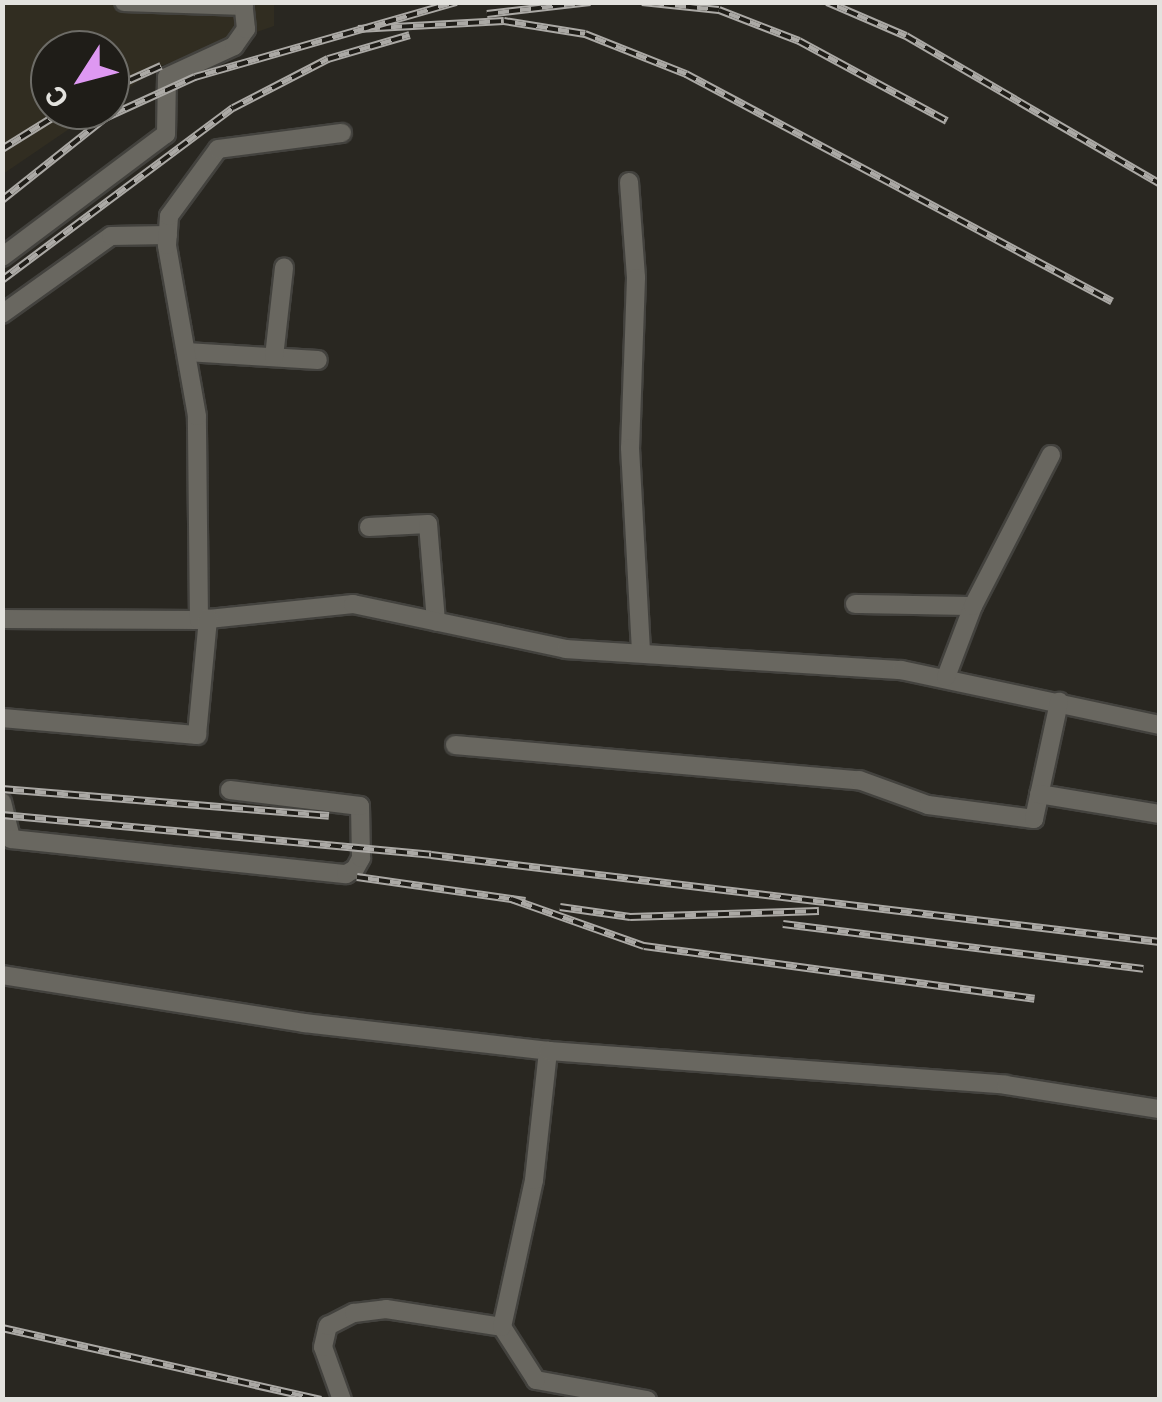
<!DOCTYPE html>
<meta charset="utf-8">
<style>
body{margin:0}
#map{position:relative;width:1162px;height:1402px;overflow:hidden;background:#292721;font-family:Roboto,sans-serif}
div>[style]{position:absolute}
[style*='--x']{left:calc(var(--x)*1px);top:calc(var(--y)*1px);width:calc(var(--w)*1px);rotate:calc(var(--a)*1deg)}
.built>*{inset:0;background:#312d21}
.roads{filter:drop-shadow(2px 0 #43423e) drop-shadow(-2px 0 #43423e) drop-shadow(0 2px #43423e) drop-shadow(0 -2px #43423e)}
.minor>*{height:18px;margin:-9px;padding:0 9px;transform-origin:9px;border-radius:9px;background:#696760}
.rail>*{height:8px;margin-top:-4px;transform-origin:0;background:repeating-linear-gradient(90deg,#1f1d18 0 11px,#aba9a5 0 22px);box-sizing:border-box;border-block:2px solid #aba9a5}
span{translate:-50% -50%;white-space:nowrap;text-align:center;line-height:1.15;-webkit-text-stroke:9px #1f1d18;paint-order:stroke}
.frame{position:absolute;inset:0;border:5px solid #e3e2de;pointer-events:none}
.north{position:absolute;left:30px;top:30px;width:100px;height:100px;box-sizing:border-box;background:#1f1d18;border:2px solid #6d6c67;border-radius:50%;rotate:234deg;font-size:28px;font-weight:700;line-height:40px;text-align:center;color:#e3e2de}
.north::after{content:'';display:block;margin:auto;width:35px;height:45px;background:#de98f2;clip-path:polygon(50% 0,100% 100%,50% 72%,0 100%)}
</style>
<div id="map">
<div class="built">
<div style="clip-path:polygon(3px 3px,274px 3px,274px 26px,161px 66px,110px 101px,110px 50px,50px 50px,50px 110px,97px 110px,3px 174px)"></div>
</div>
<div class="roads">
<div class="minor">
<div style="--x:124;--y:2;--w:120;--a:1.9"></div>
<div style="--x:629;--y:182;--w:96;--a:85.8"></div>
<div style="--x:636;--y:278;--w:170;--a:92"></div>
<div style="--x:630;--y:448;--w:205;--a:86.9"></div>
<div style="--x:2;--y:257;--w:205;--a:-36.9"></div>
<div style="--x:166;--y:134;--w:57;--a:-89"></div>
<div style="--x:167;--y:77;--w:74;--a:-24.8"></div>
<div style="--x:234;--y:46;--w:21;--a:-55"></div>
<div style="--x:246;--y:29;--w:27;--a:-96"></div>
<div style="--x:2;--y:314;--w:134;--a:-35.6"></div>
<div style="--x:111;--y:236;--w:57;--a:-1"></div>
<div style="--x:186;--y:352;--w:132;--a:3.5"></div>
<div style="--x:274;--y:357;--w:90;--a:-83.6"></div>
<div style="--x:369;--y:527;--w:59;--a:-2.9"></div>
<div style="--x:428;--y:524;--w:98;--a:85.3"></div>
<div style="--x:855;--y:604;--w:118;--a:1"></div>
<div style="--x:2;--y:619;--w:197;--a:0.3"></div>
<div style="--x:199;--y:620;--w:155;--a:-5.9"></div>
<div style="--x:353;--y:604;--w:218;--a:11.9"></div>
<div style="--x:566;--y:649;--w:336;--a:3.6"></div>
<div style="--x:901;--y:670;--w:265;--a:12"></div>
<div style="--x:199;--y:620;--w:204;--a:-90.6"></div>
<div style="--x:197;--y:416;--w:174;--a:-100"></div>
<div style="--x:167;--y:245;--w:29;--a:-86"></div>
<div style="--x:169;--y:216;--w:83;--a:-53.8"></div>
<div style="--x:218;--y:149;--w:125;--a:-7.4"></div>
<div style="--x:946;--y:677;--w:76;--a:-69.2"></div>
<div style="--x:973;--y:606;--w:170;--a:-62.7"></div>
<div style="--x:2;--y:718;--w:196;--a:5"></div>
<div style="--x:197;--y:735;--w:117;--a:-84.6"></div>
<div style="--x:455;--y:745;--w:406;--a:5"></div>
<div style="--x:859;--y:780;--w:73;--a:19.9"></div>
<div style="--x:928;--y:805;--w:107;--a:7.5"></div>
<div style="--x:1034;--y:819;--w:120;--a:-77.9"></div>
<div style="--x:1039;--y:794;--w:123;--a:9.4"></div>
<div style="--x:2;--y:802;--w:38;--a:76"></div>
<div style="--x:11;--y:839;--w:337;--a:6"></div>
<div style="--x:346;--y:874;--w:10;--a:-29"></div>
<div style="--x:355;--y:869;--w:13;--a:-61"></div>
<div style="--x:361;--y:858;--w:52;--a:-91.1"></div>
<div style="--x:360;--y:806;--w:131;--a:-173"></div>
<div style="--x:2;--y:975;--w:306;--a:9"></div>
<div style="--x:304;--y:1023;--w:246;--a:6.5"></div>
<div style="--x:342;--y:1400;--w:56;--a:-109.7"></div>
<div style="--x:323;--y:1347;--w:22;--a:-77"></div>
<div style="--x:328;--y:1326;--w:29;--a:-27"></div>
<div style="--x:354;--y:1313;--w:32;--a:-7"></div>
<div style="--x:386;--y:1309;--w:117;--a:8.8"></div>
<div style="--x:647;--y:1400;--w:113;--a:-169.8"></div>
<div style="--x:536;--y:1380;--w:63;--a:-122.7"></div>
<div style="--x:502;--y:1327;--w:150;--a:-77.7"></div>
<div style="--x:534;--y:1180;--w:130;--a:-83.8"></div>
<div style="--x:548;--y:1051;--w:459;--a:4.2"></div>
<div style="--x:1006;--y:1085;--w:156;--a:8.9"></div>
</div>
</div>
<div class="rail">
<div style="--x:642;--y:2;--w:77;--a:5.9"></div>
<div style="--x:719;--y:10;--w:86;--a:21.2"></div>
<div style="--x:799;--y:41;--w:168;--a:28.4"></div>
<div style="--x:827;--y:2;--w:86;--a:23.3"></div>
<div style="--x:906;--y:36;--w:294;--a:30.2"></div>
<div style="--x:487;--y:14;--w:104;--a:-6.6"></div>
<div style="--x:358;--y:29;--w:146;--a:-3.1"></div>
<div style="--x:504;--y:21;--w:82;--a:9.1"></div>
<div style="--x:585;--y:34;--w:109;--a:21.6"></div>
<div style="--x:686;--y:74;--w:483;--a:28.1"></div>
<div style="--x:110;--y:89;--w:56;--a:-24.3"></div>
<div style="--x:2;--y:149;--w:74;--a:-31.8"></div>
<div style="--x:2;--y:200;--w:132;--a:-38.5"></div>
<div style="--x:105;--y:118;--w:99;--a:-24.5"></div>
<div style="--x:195;--y:77;--w:272;--a:-16"></div>
<div style="--x:2;--y:280;--w:288;--a:-36.7"></div>
<div style="--x:233;--y:108;--w:107;--a:-27.3"></div>
<div style="--x:328;--y:59;--w:85;--a:-16.3"></div>
<div style="--x:2;--y:789;--w:328;--a:4.7"></div>
<div style="--x:2;--y:815;--w:431;--a:5.3"></div>
<div style="--x:431;--y:855;--w:734;--a:6.81"></div>
<div style="--x:357;--y:877;--w:170;--a:8.1"></div>
<div style="--x:511;--y:899;--w:141;--a:19.5"></div>
<div style="--x:644;--y:946;--w:394;--a:7.7"></div>
<div style="--x:560;--y:907;--w:71;--a:8.1"></div>
<div style="--x:630;--y:917;--w:189;--a:-1.8"></div>
<div style="--x:783;--y:924;--w:363;--a:7.1"></div>
<div style="--x:2;--y:1328;--w:327;--a:12.7"></div>
</div>
<div class="frame"></div>
<div class="north">С</div>
</div>
